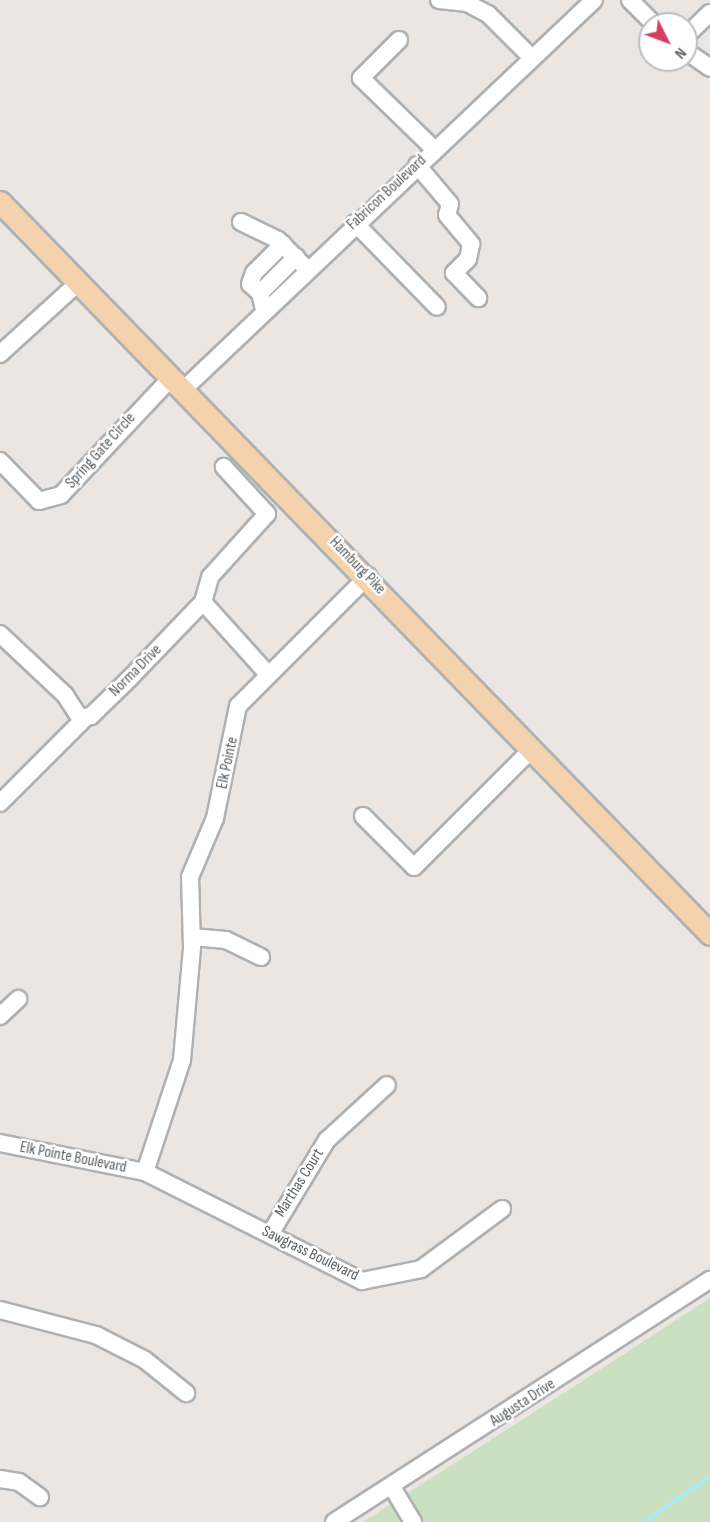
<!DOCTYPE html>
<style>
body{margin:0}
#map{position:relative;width:710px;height:1522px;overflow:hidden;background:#ebe6e2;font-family:"Sofia Sans Condensed",sans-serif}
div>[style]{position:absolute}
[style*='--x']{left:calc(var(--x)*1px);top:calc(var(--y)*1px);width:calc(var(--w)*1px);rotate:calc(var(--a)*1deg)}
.green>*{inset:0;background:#cbe0c1}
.stream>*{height:4px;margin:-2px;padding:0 2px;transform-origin:2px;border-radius:2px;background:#a9ebf4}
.roads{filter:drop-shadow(2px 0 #adb1b3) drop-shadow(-2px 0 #adb1b3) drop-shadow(0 2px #adb1b3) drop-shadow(0 -2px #adb1b3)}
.minor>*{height:16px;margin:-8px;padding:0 8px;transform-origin:8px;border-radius:8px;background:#fff}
.major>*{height:21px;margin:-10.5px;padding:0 10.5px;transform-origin:10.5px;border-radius:10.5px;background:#f4d2ae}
span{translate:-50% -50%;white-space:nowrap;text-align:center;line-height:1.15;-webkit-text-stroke:5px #fff;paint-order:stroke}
.street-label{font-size:16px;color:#5a5f61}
.north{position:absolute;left:638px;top:12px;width:60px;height:60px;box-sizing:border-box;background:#fff;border:2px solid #bdbfc0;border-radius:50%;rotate:132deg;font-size:16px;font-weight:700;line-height:24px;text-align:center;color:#5a5f61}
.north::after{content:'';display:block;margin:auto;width:21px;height:27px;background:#d24064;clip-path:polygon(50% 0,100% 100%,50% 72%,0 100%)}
</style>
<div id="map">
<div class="green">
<div style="clip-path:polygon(710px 1298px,710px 1522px,363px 1522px,570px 1389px)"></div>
</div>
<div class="stream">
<div style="--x:644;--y:1522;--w:80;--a:-34.3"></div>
</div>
<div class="roads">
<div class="minor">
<div style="--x:439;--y:0;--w:28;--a:6"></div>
<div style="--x:467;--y:3;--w:24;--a:28"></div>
<div style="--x:488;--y:14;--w:62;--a:45"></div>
<div style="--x:630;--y:0;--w:34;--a:45"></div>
<div style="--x:686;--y:36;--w:33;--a:-44"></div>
<div style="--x:399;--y:40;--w:54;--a:135"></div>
<div style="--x:361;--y:78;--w:102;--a:44.2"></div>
<div style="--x:686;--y:51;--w:29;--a:35"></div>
<div style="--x:417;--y:165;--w:51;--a:49.8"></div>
<div style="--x:450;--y:204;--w:11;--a:105"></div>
<div style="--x:447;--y:215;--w:38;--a:50"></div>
<div style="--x:471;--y:244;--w:15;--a:101"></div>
<div style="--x:468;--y:259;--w:20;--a:135"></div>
<div style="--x:454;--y:273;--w:35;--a:46"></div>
<div style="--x:241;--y:222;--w:41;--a:25.9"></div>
<div style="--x:278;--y:240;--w:40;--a:45"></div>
<div style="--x:355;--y:223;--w:117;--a:45.7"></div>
<div style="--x:260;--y:293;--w:13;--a:-138"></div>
<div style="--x:250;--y:284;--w:12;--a:-70"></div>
<div style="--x:254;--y:273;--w:41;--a:-45"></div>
<div style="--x:264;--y:309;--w:16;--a:-104"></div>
<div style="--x:260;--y:293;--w:51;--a:-45"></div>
<div style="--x:0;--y:354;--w:105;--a:-42.3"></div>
<div style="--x:184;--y:389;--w:565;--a:-43.49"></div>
<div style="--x:0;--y:461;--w:56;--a:45.7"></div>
<div style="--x:39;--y:501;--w:23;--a:-15"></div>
<div style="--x:61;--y:495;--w:162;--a:-46.8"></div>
<div style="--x:203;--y:602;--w:26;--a:-74"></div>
<div style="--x:210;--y:577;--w:85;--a:-47.9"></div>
<div style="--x:267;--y:514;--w:64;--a:-132.5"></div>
<div style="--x:0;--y:634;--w:89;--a:43.2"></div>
<div style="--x:65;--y:695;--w:27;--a:57"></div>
<div style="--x:80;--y:718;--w:11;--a:-10"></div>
<div style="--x:91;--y:716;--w:53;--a:-44.2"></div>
<div style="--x:129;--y:679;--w:107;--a:-46.1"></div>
<div style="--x:203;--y:602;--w:94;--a:48"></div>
<div style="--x:0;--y:803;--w:120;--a:-45"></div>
<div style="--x:363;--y:816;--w:72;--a:45"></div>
<div style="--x:414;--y:867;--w:167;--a:-45"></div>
<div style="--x:192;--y:937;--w:34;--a:5"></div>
<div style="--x:226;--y:940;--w:39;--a:26"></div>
<div style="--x:0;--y:1016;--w:25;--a:-43"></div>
<div style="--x:0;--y:1143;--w:148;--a:11.3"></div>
<div style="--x:145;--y:1172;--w:243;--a:26.7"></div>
<div style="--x:362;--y:1281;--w:60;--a:-11.5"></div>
<div style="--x:421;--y:1269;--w:101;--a:-36.5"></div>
<div style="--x:145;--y:1172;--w:118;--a:-71.7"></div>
<div style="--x:182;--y:1060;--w:113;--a:-84.9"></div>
<div style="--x:192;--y:947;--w:70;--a:-91.6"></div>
<div style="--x:190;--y:877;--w:64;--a:-67"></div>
<div style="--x:215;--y:818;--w:114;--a:-78.4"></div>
<div style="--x:238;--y:706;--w:184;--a:-45"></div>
<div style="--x:270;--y:1234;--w:110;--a:-58.8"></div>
<div style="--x:327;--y:1140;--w:81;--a:-42.5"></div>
<div style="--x:0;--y:1310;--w:99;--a:14.6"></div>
<div style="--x:96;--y:1335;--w:55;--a:27"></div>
<div style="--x:145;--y:1360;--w:53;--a:38.8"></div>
<div style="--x:0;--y:1479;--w:19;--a:9"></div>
<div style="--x:19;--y:1482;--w:26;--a:36"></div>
<div style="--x:392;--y:1487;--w:41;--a:59"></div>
<div style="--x:334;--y:1522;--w:447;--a:-32.8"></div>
</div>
<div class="major">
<div style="--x:0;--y:202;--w:1020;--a:45.87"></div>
</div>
</div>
<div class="street-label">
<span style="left:387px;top:193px;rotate:-43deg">Fabricon Boulevard</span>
<span style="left:101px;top:451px;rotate:-48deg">Spring Gate Circle</span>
<span style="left:357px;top:566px;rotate:46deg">Hamburg Pike</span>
<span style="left:136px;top:671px;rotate:-45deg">Norma Drive</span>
<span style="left:228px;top:763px;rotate:-78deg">Elk Pointe</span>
<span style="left:73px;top:1158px;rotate:11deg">Elk Pointe Boulevard</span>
<span style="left:300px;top:1183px;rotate:-58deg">Marthas Court</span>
<span style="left:310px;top:1254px;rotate:26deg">Sawgrass Boulevard</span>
<span style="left:523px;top:1403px;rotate:-33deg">Augusta Drive</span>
</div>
<div class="north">N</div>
</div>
